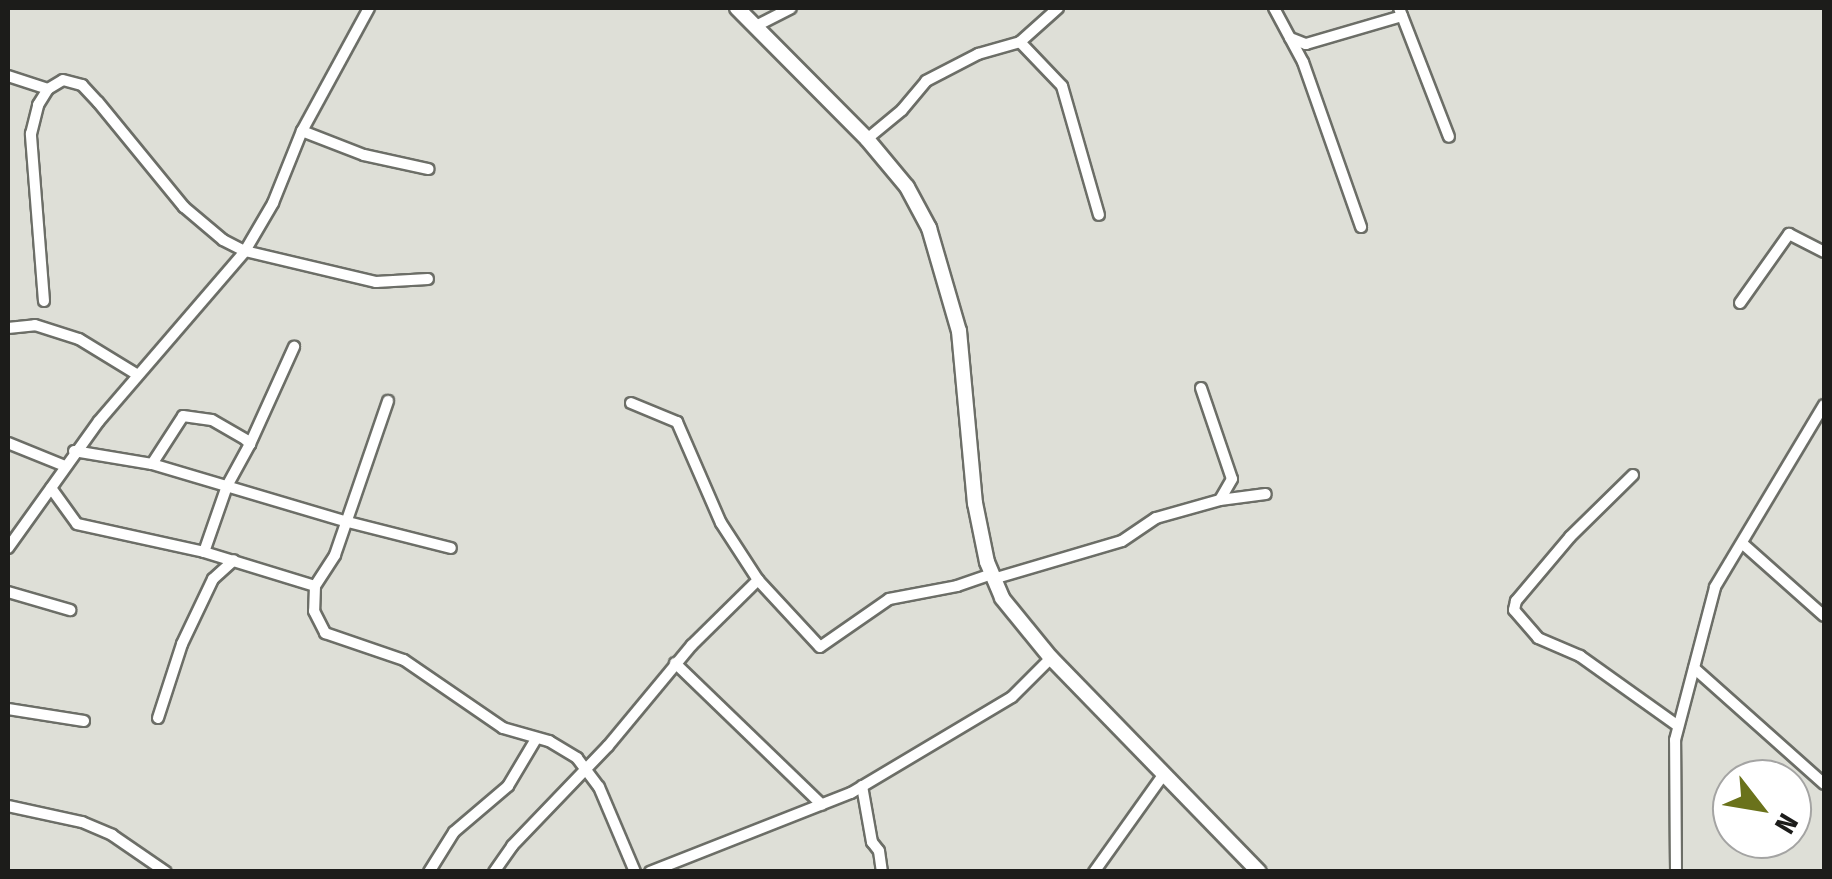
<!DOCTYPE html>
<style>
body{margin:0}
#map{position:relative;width:1832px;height:879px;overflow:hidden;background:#dedfd7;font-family:"Fira Sans Condensed",sans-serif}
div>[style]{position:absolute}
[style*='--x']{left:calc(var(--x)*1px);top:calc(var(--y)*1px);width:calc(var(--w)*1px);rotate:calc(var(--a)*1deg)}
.roads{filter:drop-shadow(2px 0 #6c6e67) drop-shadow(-2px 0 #6c6e67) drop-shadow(0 2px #6c6e67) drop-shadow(0 -2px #6c6e67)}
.minor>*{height:10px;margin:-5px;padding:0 5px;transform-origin:5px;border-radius:5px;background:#fff}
.secondary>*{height:14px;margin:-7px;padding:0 7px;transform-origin:7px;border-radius:7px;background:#fff}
span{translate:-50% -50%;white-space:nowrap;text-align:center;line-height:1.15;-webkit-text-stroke:10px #fff;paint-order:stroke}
.frame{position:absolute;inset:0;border:10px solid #1c1c1a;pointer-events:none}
.north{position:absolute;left:1712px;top:759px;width:100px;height:100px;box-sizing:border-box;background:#fff;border:2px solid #a4a4a3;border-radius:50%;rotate:121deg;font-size:28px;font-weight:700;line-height:40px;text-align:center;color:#1c1c1a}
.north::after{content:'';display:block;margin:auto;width:35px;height:45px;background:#6a721b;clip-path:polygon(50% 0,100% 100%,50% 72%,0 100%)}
</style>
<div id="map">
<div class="roads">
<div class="minor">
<div style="--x:1274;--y:8;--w:61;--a:61.8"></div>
<div style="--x:1303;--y:62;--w:175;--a:70.6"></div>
<div style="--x:1399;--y:8;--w:138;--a:68.8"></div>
<div style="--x:756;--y:26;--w:39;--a:-27"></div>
<div style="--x:1290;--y:38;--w:17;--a:21"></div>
<div style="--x:1306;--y:44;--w:100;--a:-16.3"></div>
<div style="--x:1020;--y:42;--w:61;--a:46.3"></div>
<div style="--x:1062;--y:86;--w:134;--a:74"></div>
<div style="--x:8;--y:76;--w:42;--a:18"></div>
<div style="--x:302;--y:131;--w:66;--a:21.2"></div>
<div style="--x:364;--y:155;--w:66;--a:12.3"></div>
<div style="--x:867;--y:139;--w:45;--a:-39.6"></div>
<div style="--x:902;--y:110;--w:38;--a:-50"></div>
<div style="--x:926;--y:81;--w:59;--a:-27.4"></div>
<div style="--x:978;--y:54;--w:44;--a:-15.9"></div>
<div style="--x:1020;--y:42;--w:51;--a:-41.8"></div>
<div style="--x:44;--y:301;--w:168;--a:-94.5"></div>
<div style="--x:31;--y:134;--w:30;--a:-76"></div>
<div style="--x:38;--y:105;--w:19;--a:-58"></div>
<div style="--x:48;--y:89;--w:17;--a:-31"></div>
<div style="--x:63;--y:80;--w:20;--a:15"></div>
<div style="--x:82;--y:85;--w:23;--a:47"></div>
<div style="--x:98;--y:102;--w:136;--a:50.7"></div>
<div style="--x:184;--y:207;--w:51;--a:40.2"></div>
<div style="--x:223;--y:240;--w:25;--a:27"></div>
<div style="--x:245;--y:251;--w:135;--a:13.3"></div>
<div style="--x:376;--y:282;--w:52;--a:-3.3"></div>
<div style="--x:1740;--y:303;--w:85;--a:-54.6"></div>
<div style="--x:1789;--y:234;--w:39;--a:27"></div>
<div style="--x:8;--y:328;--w:27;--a:-6"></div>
<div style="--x:35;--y:325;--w:46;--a:17.7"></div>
<div style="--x:79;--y:339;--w:69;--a:31.4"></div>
<div style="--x:1201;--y:388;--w:96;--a:71.2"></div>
<div style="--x:1232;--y:479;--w:24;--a:120"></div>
<div style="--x:631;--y:403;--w:50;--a:22.4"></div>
<div style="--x:677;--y:422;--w:110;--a:66.5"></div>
<div style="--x:721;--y:523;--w:68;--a:57"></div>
<div style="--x:758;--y:580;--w:91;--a:47.2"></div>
<div style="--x:820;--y:647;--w:84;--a:-34.8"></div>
<div style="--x:889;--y:599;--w:69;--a:-10.8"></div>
<div style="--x:957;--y:586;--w:36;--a:-19"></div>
<div style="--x:8;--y:443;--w:61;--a:22"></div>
<div style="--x:250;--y:444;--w:107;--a:-65.6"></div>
<div style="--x:74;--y:451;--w:79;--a:9.5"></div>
<div style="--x:152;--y:464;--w:57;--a:-57.1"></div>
<div style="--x:183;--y:416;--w:29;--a:8"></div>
<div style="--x:212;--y:420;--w:39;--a:30"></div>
<div style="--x:246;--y:440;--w:6;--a:45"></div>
<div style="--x:250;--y:444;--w:48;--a:118.7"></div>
<div style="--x:227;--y:486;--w:70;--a:109.2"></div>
<div style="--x:152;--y:464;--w:204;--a:16.5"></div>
<div style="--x:348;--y:522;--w:106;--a:14.2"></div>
<div style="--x:1633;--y:475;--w:88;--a:135.5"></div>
<div style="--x:1570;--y:537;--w:84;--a:130.2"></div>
<div style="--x:1516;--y:601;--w:9;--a:103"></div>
<div style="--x:1514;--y:610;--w:37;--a:49"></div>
<div style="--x:1538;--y:638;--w:46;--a:23.2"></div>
<div style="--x:1580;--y:656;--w:120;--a:35.5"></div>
<div style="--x:51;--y:488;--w:44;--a:54.2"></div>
<div style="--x:77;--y:524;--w:130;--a:12.4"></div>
<div style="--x:204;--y:552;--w:116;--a:17"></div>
<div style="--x:315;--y:586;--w:25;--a:92"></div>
<div style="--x:314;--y:611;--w:25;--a:63"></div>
<div style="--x:325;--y:633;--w:83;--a:18.9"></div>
<div style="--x:404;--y:660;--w:120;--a:34.5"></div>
<div style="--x:503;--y:728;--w:48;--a:15.8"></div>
<div style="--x:549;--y:741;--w:33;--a:31"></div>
<div style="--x:577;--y:758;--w:36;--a:53"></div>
<div style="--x:599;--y:787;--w:92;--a:67"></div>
<div style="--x:1743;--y:544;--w:108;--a:41.6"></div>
<div style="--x:8;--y:548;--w:156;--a:-54.4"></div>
<div style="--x:99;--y:421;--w:224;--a:-49.3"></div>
<div style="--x:245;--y:251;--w:56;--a:-59.7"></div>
<div style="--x:273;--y:203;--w:78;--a:-68.1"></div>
<div style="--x:302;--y:131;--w:140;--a:-61.4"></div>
<div style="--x:993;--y:579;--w:134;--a:-16.4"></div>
<div style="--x:1122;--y:541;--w:41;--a:-34.1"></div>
<div style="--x:1156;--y:518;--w:66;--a:-15.7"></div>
<div style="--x:1220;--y:500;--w:46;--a:-7.4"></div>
<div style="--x:315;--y:586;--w:37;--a:-57"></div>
<div style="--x:335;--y:555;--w:163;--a:-71"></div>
<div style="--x:8;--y:592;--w:65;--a:16.2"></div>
<div style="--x:675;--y:663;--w:204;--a:44"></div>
<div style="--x:1694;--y:668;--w:174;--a:41.7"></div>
<div style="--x:8;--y:709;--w:77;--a:9"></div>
<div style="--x:158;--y:718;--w:78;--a:-72"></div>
<div style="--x:182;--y:644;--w:72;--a:-64.5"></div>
<div style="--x:213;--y:579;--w:28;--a:-42"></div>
<div style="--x:862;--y:786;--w:57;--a:79.9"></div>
<div style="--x:872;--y:842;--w:11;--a:52"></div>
<div style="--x:879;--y:851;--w:21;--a:82"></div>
<div style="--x:8;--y:806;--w:76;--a:12.2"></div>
<div style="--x:82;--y:822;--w:33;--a:23"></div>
<div style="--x:112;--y:835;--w:65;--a:34.4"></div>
<div style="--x:429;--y:872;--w:47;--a:-58"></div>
<div style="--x:454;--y:832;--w:71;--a:-40.4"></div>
<div style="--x:508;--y:786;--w:55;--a:-59.2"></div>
<div style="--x:494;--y:872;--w:32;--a:-55"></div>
<div style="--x:512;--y:846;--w:139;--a:-46.2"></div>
<div style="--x:608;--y:746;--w:131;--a:-50.3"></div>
<div style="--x:692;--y:645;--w:93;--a:-44.6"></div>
<div style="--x:650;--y:872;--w:216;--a:-21.5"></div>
<div style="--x:851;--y:793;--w:187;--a:-30.8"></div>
<div style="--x:1012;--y:697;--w:55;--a:-45"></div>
<div style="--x:1094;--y:872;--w:120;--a:-54.5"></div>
<div style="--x:1676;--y:872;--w:132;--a:-90.4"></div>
<div style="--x:1675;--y:740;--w:158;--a:-75.3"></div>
<div style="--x:1715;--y:587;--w:212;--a:-59.1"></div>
</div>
<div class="secondary">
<div style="--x:737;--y:8;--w:185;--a:45.2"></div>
<div style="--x:867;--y:139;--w:62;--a:50.2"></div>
<div style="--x:907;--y:187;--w:47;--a:61.8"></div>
<div style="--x:929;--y:228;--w:107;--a:73.8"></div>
<div style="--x:959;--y:331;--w:173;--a:84.7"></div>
<div style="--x:975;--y:503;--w:60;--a:78.5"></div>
<div style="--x:987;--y:562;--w:39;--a:67"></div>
<div style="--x:1002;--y:598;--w:77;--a:50.8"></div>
<div style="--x:1051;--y:658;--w:298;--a:45.8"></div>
</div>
</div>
<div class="frame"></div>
<div class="north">N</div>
</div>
